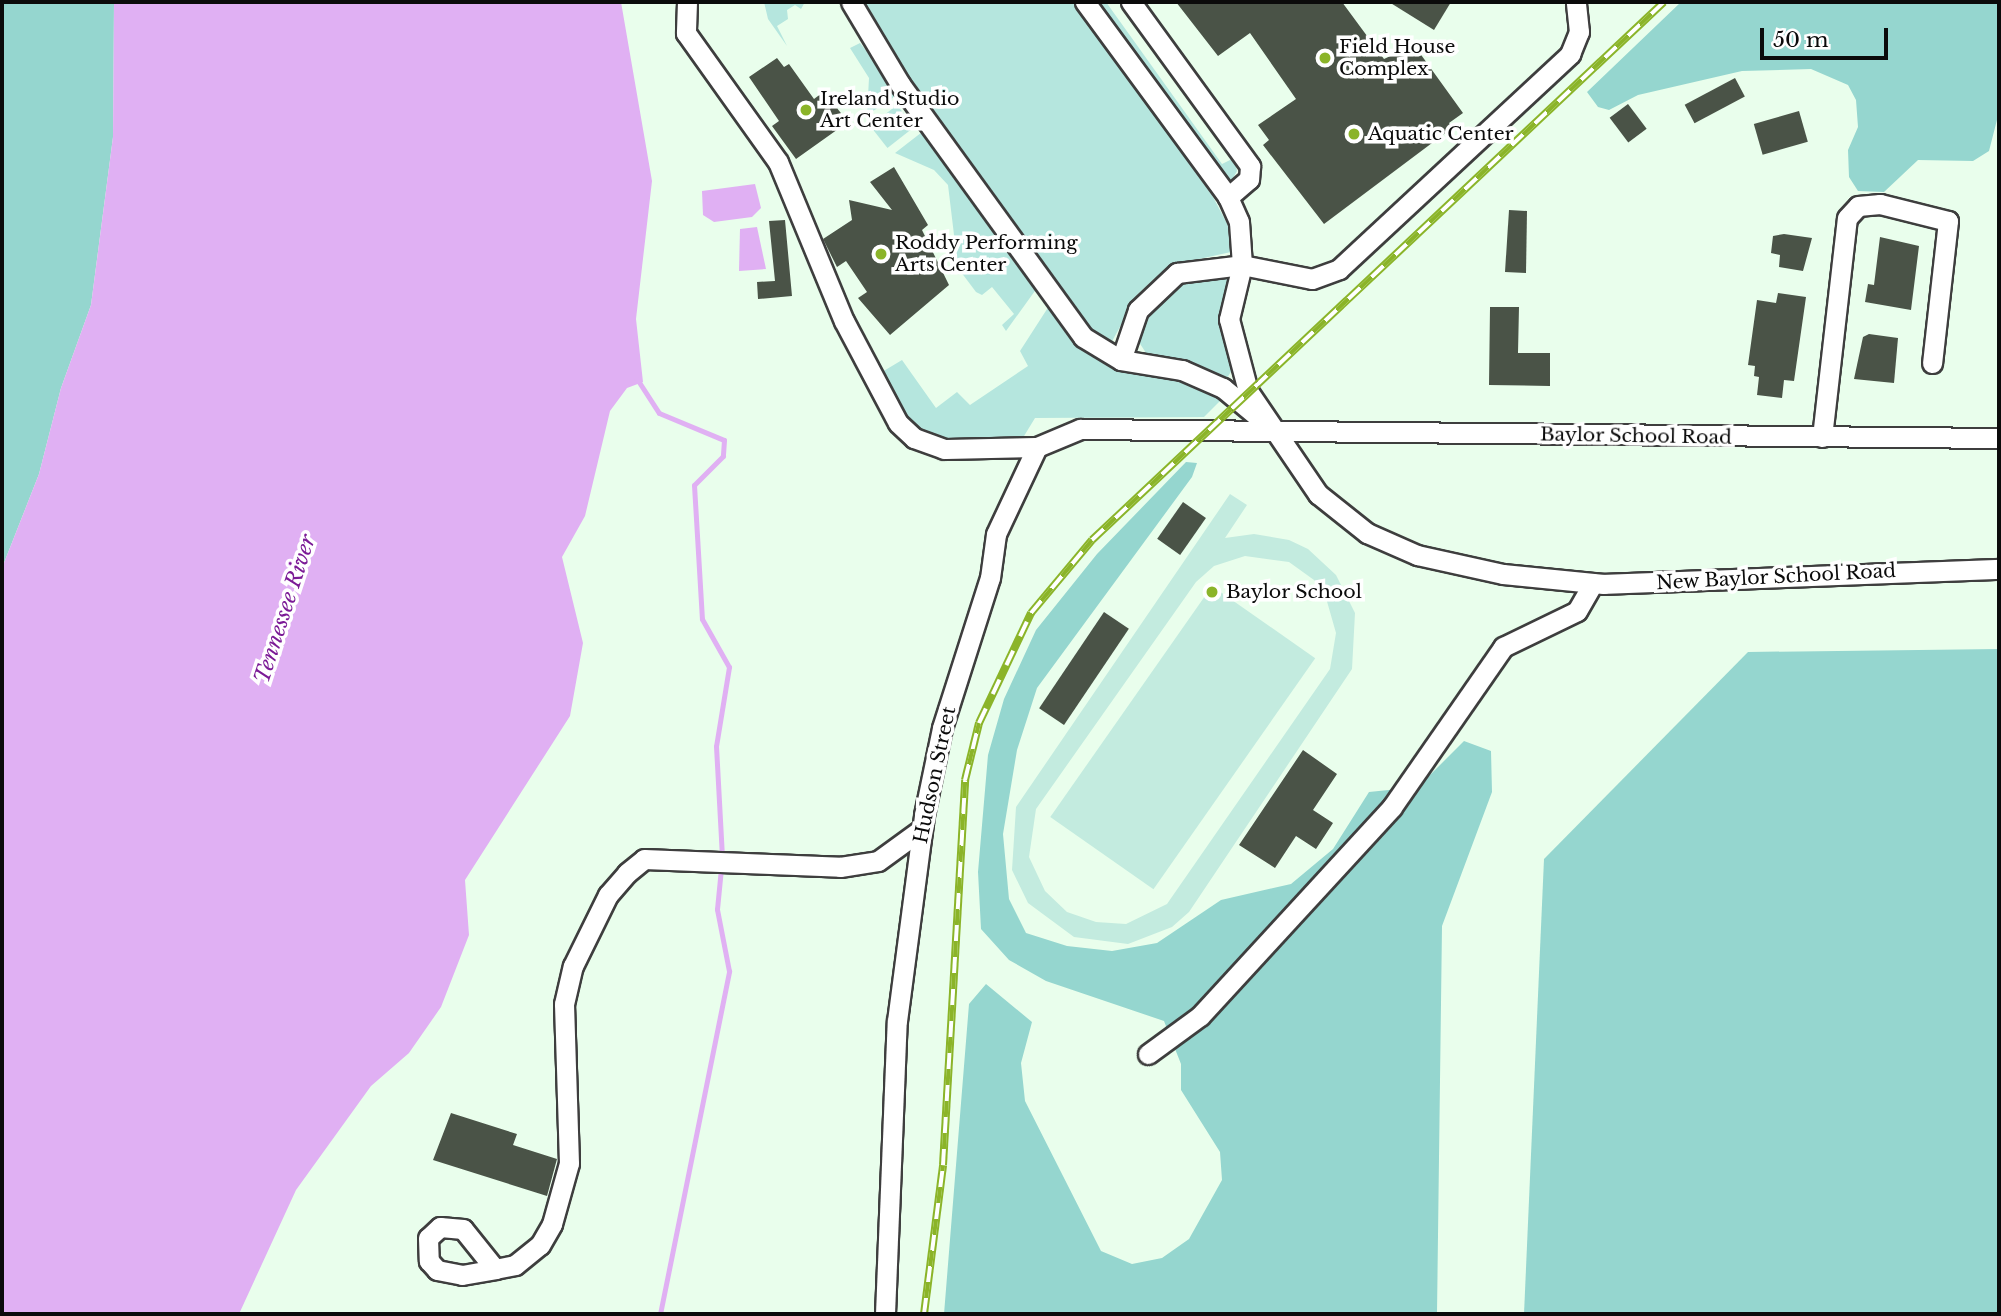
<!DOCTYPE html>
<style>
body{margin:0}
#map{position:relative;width:2001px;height:1316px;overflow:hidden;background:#e9feec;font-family:"Libre Baskerville",serif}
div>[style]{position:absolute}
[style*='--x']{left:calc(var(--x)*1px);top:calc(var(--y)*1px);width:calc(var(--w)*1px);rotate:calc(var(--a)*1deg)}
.green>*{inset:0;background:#b5e6de;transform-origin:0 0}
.forest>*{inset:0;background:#95d6cf}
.pitch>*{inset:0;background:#c3ebdf;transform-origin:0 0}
.water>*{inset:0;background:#e0b0f3}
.stream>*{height:5px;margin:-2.5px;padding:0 2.5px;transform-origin:2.5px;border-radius:2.5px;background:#e0b0f3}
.building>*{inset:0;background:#4a5347;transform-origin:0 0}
.roads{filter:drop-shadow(2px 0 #3e3e3e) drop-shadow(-2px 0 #3e3e3e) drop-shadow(0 2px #3e3e3e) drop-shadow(0 -2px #3e3e3e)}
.minor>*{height:19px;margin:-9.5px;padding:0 9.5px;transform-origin:9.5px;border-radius:9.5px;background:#fff}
.rail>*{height:8px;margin-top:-4px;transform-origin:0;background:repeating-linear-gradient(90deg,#fff 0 16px,#8bb429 0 32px);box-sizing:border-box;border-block:2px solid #8bb429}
.dots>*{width:19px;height:19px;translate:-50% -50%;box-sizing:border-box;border:4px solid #fff;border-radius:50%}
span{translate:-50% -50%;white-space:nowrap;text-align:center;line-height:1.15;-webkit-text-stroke:7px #fff;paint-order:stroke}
.poi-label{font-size:19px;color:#0b0b0b}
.left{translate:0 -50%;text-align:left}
.street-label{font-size:19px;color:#0b0b0b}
.water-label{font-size:21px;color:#7b1a96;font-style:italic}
.frame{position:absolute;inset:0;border:4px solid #0b0b0b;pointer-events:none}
.scale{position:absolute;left:1760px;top:28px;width:128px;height:32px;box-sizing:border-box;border:4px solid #0b0b0b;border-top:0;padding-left:9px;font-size:21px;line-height:24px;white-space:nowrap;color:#0b0b0b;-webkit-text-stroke:5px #fff;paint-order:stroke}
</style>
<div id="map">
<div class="green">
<div style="clip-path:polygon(764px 2px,805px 2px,801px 9px,795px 5px,787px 10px,788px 19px,777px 26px,787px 46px,768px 19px)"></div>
<div style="clip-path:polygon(861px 2px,1074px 2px,1213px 197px,1232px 233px,1231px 252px,1181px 263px,1154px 279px,1138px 294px,1110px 345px,1095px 335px,966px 160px,868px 21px)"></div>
<div style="clip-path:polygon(1094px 2px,1106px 2px,1222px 164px,1234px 158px,1237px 171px,1231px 182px)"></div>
<div style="clip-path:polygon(860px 43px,900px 93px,867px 115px,869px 78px,850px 48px)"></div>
<div style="left:897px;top:105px;width:28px;height:34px;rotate:52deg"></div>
<div style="clip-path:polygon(926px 129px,1037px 288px,1006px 331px,1002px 325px,1014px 314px,992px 287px,982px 295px,976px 292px,958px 268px,948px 185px,934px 170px,895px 153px)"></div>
<div style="clip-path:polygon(1231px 276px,1224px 341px,1232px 370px,1227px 378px,1146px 353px,1137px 339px,1143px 315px,1170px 287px,1188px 279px)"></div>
<div style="clip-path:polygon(1049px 306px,1066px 326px,1224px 397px,1204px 417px,1035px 418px,1021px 441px,989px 444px,926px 438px,895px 406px,882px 372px,902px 360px,936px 408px,957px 392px,970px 405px,1028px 366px,1020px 351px)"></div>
</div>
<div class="forest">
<div style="clip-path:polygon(2px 2px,114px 2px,113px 137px,91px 305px,61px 388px,39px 474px,2px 568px)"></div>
<div style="clip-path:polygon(1681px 2px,1999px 2px,1999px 112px,1989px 151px,1973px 161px,1918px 160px,1884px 192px,1858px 191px,1849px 177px,1848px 150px,1858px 127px,1856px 100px,1848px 85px,1811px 69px,1742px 71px,1638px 95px,1609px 110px,1598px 107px,1587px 92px)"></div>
<div style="clip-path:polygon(1186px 462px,1197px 463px,1192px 477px,1037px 688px,1017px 750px,1003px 834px,1009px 899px,1026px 933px,1067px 946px,1112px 951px,1157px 943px,1221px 900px,1291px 884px,1333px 849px,1369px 792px,1418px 787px,1464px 741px,1491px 751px,1492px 792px,1442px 926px,1437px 1314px,944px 1314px,969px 1004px,986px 984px,1032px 1022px,1021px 1063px,1025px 1101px,1101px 1251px,1132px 1264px,1162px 1258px,1189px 1239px,1222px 1180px,1220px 1152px,1181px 1090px,1181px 1064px,1164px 1021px,1046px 981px,1009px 960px,981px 929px,978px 872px,988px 755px,1004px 699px,1036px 630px,1097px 554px)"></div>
<div style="clip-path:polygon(1999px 649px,1999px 1314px,1524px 1314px,1544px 859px,1748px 652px)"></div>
</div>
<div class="pitch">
<div style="clip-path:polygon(evenodd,1230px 494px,1247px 505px,1225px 538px,1254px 534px,1289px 540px,1308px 549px,1336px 575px,1355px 613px,1352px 669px,1189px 912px,1172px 927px,1128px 944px,1074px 937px,1028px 903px,1012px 870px,1016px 807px,1230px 494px,1245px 556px,1289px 562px,1314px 580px,1326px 598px,1336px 633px,1330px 669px,1167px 904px,1126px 924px,1096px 922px,1067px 912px,1045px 891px,1029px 857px,1036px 809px,1196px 582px,1214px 566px,1245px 556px)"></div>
<div style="left:1212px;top:586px;width:126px;height:282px;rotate:35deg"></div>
</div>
<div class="water">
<div style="clip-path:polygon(114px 2px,621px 2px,652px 181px,636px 319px,643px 382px,627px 388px,610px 411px,585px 516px,562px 557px,583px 643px,570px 716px,465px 880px,469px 935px,441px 1007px,409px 1053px,371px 1086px,296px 1190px,239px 1314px,2px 1314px,2px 568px,39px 474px,61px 388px,91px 305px,113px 137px)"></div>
<div style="clip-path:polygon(755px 184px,761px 208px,752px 217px,714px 222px,703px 215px,702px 191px)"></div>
<div style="clip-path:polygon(757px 227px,766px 269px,739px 271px,740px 229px)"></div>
</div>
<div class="stream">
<div style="--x:637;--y:379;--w:40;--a:57.1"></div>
<div style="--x:659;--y:413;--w:70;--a:22.6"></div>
<div style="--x:724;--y:440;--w:16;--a:94"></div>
<div style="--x:723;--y:456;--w:41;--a:135"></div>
<div style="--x:694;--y:485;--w:134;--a:86.6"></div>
<div style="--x:702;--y:619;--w:55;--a:60.6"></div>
<div style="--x:729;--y:667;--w:80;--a:99.3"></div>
<div style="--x:716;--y:746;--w:112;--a:86.9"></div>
<div style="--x:660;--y:1314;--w:350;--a:-78.6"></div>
<div style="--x:729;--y:971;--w:63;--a:-101"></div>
<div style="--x:717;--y:909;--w:41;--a:-84.4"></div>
</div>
<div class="building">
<div style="clip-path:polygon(1176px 2px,1342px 2px,1384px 59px,1414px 45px,1463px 113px,1449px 123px,1452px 128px,1324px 224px,1263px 145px,1269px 140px,1258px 125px,1296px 99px,1250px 33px,1218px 56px)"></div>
<div style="clip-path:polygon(1389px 2px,1451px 2px,1434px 30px)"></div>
<div style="clip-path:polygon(777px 58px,784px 67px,789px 64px,814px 99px,822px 93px,829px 98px,848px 122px,796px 159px,772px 126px,779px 121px,749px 77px)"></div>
<div style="left:1735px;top:78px;width:21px;height:57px;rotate:62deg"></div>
<div style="left:1628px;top:104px;width:31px;height:23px;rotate:53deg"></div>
<div style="left:1799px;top:111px;width:32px;height:47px;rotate:74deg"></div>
<div style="clip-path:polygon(894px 167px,928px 225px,922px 230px,949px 285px,890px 335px,858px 298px,867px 292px,846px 261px,837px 267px,823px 239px,852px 220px,849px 200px,892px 210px,870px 182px)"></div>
<div style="clip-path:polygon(1509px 210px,1527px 211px,1526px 273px,1505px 272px)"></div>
<div style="clip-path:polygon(785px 220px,792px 296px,758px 299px,757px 282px,775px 281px,769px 221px)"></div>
<div style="clip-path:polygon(1784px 234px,1812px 238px,1803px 271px,1779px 267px,1780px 255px,1771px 253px,1773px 236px)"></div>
<div style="clip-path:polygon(1880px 237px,1919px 246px,1911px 310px,1865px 302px,1868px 284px,1874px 285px)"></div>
<div style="clip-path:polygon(1778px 293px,1806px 297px,1794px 381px,1784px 380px,1782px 398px,1757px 395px,1759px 377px,1754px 376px,1755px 366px,1748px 365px,1757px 300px,1776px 303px)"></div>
<div style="clip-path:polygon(1490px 307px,1519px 307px,1518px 353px,1550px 353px,1550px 386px,1489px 385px)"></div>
<div style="clip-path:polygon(1869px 334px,1898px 338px,1894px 383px,1854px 379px,1863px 337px)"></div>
<div style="left:1183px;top:502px;width:28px;height:45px;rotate:35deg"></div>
<div style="left:1104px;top:612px;width:30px;height:116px;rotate:34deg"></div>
<div style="clip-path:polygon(1303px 750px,1337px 774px,1313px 810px,1333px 823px,1316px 849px,1296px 836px,1275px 868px,1239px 845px)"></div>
<div style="clip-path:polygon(451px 1113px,517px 1134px,513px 1145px,557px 1159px,547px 1196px,433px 1160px)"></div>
</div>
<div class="roads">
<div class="minor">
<div style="--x:687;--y:2;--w:31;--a:92"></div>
<div style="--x:686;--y:33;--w:158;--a:54.5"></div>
<div style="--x:778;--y:162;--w:172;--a:67.5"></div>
<div style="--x:844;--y:321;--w:115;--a:62.1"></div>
<div style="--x:898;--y:423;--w:22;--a:43"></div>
<div style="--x:914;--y:438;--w:32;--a:20"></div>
<div style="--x:944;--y:449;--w:93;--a:-1.2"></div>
<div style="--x:851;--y:2;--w:96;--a:59.1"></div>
<div style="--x:900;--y:84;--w:312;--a:54.1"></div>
<div style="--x:1083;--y:337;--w:44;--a:31.2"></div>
<div style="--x:1121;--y:360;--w:62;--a:9.3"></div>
<div style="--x:1182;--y:370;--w:45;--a:23.7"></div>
<div style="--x:1223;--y:388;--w:45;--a:39.6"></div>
<div style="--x:1085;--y:2;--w:242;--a:53.7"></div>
<div style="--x:1228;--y:197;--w:27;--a:66"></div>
<div style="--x:1239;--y:222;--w:43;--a:86"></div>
<div style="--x:1242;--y:265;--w:56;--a:103.5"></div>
<div style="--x:1229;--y:319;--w:74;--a:75.2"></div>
<div style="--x:1248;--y:391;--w:125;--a:55.8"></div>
<div style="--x:1318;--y:494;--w:63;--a:38.5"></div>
<div style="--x:1367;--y:533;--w:55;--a:23.7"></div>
<div style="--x:1417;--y:555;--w:88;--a:12.5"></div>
<div style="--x:1503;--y:574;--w:101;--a:5.7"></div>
<div style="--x:1604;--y:584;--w:395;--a:-2.2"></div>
<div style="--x:1131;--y:2;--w:203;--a:54"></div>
<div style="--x:1250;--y:166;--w:13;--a:94"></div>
<div style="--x:1249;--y:179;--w:28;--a:139"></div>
<div style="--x:1121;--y:360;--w:53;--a:-71.2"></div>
<div style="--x:1138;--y:310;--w:54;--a:-43.5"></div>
<div style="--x:1177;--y:273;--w:65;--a:-7"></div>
<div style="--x:1242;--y:265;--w:71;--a:11.3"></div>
<div style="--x:1312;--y:279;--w:29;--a:-20"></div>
<div style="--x:1339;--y:269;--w:316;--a:-42.9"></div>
<div style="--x:1570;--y:54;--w:24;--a:-68"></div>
<div style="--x:1579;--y:32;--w:30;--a:-96"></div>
<div style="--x:1822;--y:437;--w:220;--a:-83.5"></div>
<div style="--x:1847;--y:218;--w:16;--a:-47"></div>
<div style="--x:1858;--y:206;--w:22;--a:-5"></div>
<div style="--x:1880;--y:204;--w:70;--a:14"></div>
<div style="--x:1948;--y:221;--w:143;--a:96.4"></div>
<div style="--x:1148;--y:1054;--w:64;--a:-36.2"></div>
<div style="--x:1200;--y:1016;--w:284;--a:-47.4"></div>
<div style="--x:1392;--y:807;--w:195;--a:-55.2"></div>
<div style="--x:1503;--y:647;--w:82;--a:-25.9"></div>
<div style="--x:1577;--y:611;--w:32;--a:-60"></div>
<div style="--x:495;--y:1269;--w:51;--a:-128.7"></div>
<div style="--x:463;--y:1229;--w:23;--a:-175"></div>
<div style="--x:440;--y:1227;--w:16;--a:137"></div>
<div style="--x:428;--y:1238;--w:23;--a:88"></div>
<div style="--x:429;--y:1261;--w:12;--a:48"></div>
<div style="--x:437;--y:1270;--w:25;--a:11"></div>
<div style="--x:462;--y:1275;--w:34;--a:-10"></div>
<div style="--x:495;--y:1269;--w:20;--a:-11"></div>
<div style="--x:515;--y:1265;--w:32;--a:-39"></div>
<div style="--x:540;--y:1245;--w:24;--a:-60"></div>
<div style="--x:552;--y:1224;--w:63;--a:-74.4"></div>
<div style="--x:569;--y:1163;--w:159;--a:-91.8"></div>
<div style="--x:564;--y:1004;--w:39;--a:-77"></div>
<div style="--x:573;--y:966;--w:79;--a:-63.8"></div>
<div style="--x:608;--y:895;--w:29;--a:-49"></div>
<div style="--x:627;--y:873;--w:22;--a:-39"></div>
<div style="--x:644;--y:859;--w:196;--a:2.3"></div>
<div style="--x:840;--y:867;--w:38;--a:-9"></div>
<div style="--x:878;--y:861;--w:54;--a:-36"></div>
<div style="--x:885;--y:1314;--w:293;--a:-87.7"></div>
<div style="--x:897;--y:1021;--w:208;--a:-82.5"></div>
<div style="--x:924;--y:815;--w:89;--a:-78.3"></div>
<div style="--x:942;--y:728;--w:157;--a:-72.3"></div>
<div style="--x:990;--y:578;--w:44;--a:-82.2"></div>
<div style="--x:996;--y:534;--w:96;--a:-64.8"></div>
<div style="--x:1037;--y:447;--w:47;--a:-22.7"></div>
<div style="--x:1080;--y:429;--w:919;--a:0.56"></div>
</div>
</div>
<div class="rail">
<div style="--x:924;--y:1314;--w:150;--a:-82.7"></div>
<div style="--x:943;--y:1165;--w:386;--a:-86.7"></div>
<div style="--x:965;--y:780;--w:59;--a:-76.2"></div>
<div style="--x:979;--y:723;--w:122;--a:-64.7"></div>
<div style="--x:1031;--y:613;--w:95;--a:-50.1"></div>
<div style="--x:1092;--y:540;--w:785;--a:-43.25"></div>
</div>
<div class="dots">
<div style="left:1325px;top:58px;background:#8bb429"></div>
<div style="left:806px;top:110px;background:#8bb429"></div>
<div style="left:1354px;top:134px;background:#8bb429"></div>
<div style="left:881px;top:254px;background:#8bb429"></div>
<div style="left:1212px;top:592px;background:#8bb429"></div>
</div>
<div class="poi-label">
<span class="left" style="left:1339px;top:58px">Field House<br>Complex</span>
<span class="left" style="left:820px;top:110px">Ireland Studio<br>Art Center</span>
<span class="left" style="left:1368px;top:134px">Aquatic Center</span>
<span class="left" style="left:895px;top:254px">Roddy Performing<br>Arts Center</span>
<span class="left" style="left:1226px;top:592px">Baylor School</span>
</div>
<div class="street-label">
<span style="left:1636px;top:436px;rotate:1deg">Baylor School Road</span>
<span style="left:1776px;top:577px;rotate:-3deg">New Baylor School Road</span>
<span style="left:935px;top:775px;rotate:-78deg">Hudson Street</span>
</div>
<div class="water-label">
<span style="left:285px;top:609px;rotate:-72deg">Tennessee River</span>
</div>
<div class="frame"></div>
<div class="scale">50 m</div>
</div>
